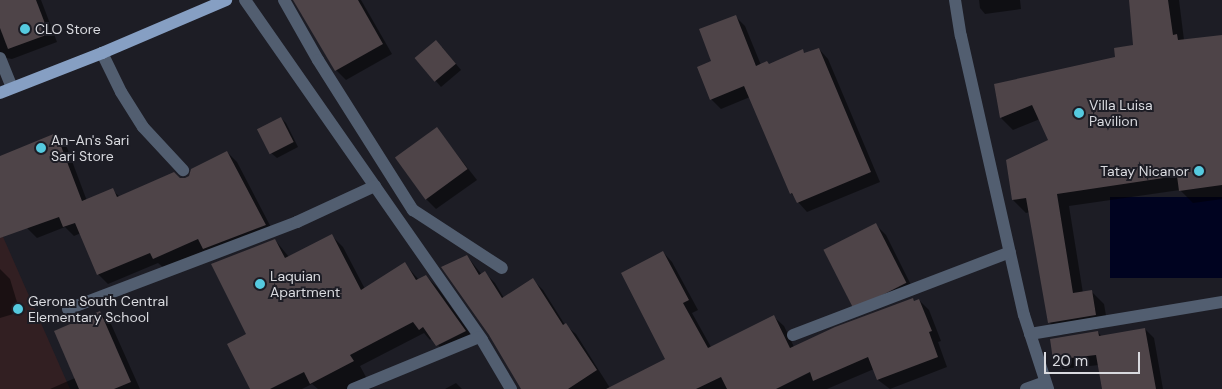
<!DOCTYPE html>
<style>
body{margin:0}
#map{position:relative;width:1222px;height:389px;overflow:hidden;background:#1d1d25;font-family:"DM Sans",sans-serif}
div>[style]{position:absolute}
[style*='--x']{left:calc(var(--x)*1px);top:calc(var(--y)*1px);width:calc(var(--w)*1px);rotate:calc(var(--a)*1deg)}
.education>*{inset:0;background:#321f22}
.water>*{inset:0;background:#000320;transform-origin:0 0}
.shadow>*{inset:0;background:#0007}
.building>*{inset:0;background:#4e4448;transform-origin:0 0}
.minor>*{height:12px;margin:-6px;padding:0 6px;transform-origin:6px;border-radius:6px;background:#525e70}
.major>*{height:12px;margin:-6px;padding:0 6px;transform-origin:6px;border-radius:6px;background:#869fc3}
.dots>*{width:14px;height:14px;translate:-50% -50%;box-sizing:border-box;border:2px solid #1d1d25;border-radius:50%}
span{translate:-50% -50%;white-space:nowrap;text-align:center;line-height:1.15;-webkit-text-stroke:4px #1d1d25;paint-order:stroke}
.poi-label{font-size:14px;color:#d9dadf}
.left{translate:0 -50%;text-align:left}
.right{translate:-100% -50%;text-align:right}
.scale{position:absolute;left:1044px;top:352px;width:96px;height:22px;box-sizing:border-box;border:2px solid #d9dadf;border-top:0;padding-left:6px;font-size:15px;line-height:18px;white-space:nowrap;color:#d9dadf;-webkit-text-stroke:4px #1d1d25;paint-order:stroke}
</style>
<div id="map">
<div class="education">
<div style="clip-path:polygon(0 230px,70px 389px,0 389px)"></div>
</div>
<div class="water">
<div style="left:1222px;top:197px;width:81px;height:112px;rotate:90deg"></div>
</div>
<div class="shadow">
<div style="clip-path:polygon(0 0,41px 0,57px 42px,12px 59px,6px 58px,0 63px)"></div>
<div style="clip-path:polygon(306px 0,361px 0,392px 54px,346px 80px,336px 70px)"></div>
<div style="clip-path:polygon(979px 0,1020px 0,1021px 9px,985px 14px,980px 8px)"></div>
<div style="clip-path:polygon(1130px 0,1179px 0,1184px 40px,1222px 36px,1222px 199px,1193px 203px,1180px 190px,1069px 206px,1083px 293px,1091px 291px,1104px 304px,1108px 327px,1062px 335px,1049px 322px,1030px 212px,1026px 213px,1013px 200px,1007px 161px,1049px 140px,1040px 119px,1013px 130px,1001px 118px,1116px 58px,1134px 46px)"></div>
<div style="clip-path:polygon(735px 16px,745px 26px,761px 65px,769px 65px,802px 51px,805px 54px,819px 49px,828px 59px,880px 182px,807px 212px,798px 202px,791px 193px,750px 97px,721px 109px,711px 99px,713px 62px)"></div>
<div style="clip-path:polygon(442px 47px,461px 70px,441px 87px,417px 59px)"></div>
<div style="clip-path:polygon(281px 118px,286px 123px,298px 147px,277px 158px,271px 153px)"></div>
<div style="clip-path:polygon(437px 129px,477px 180px,436px 209px,426px 199px)"></div>
<div style="clip-path:polygon(56px 135px,66px 145px,87px 201px,112px 190px,120px 197px,180px 179px,186px 179px,227px 152px,237px 162px,275px 235px,214px 258px,206px 250px,164px 268px,158px 263px,108px 284px,98px 274px,81px 233px,74px 236px,65px 227px,37px 238px,27px 228px,0 162px,0 157px)"></div>
<div style="clip-path:polygon(876px 225px,886px 235px,915px 293px,862px 314px,851px 304px,825px 250px)"></div>
<div style="clip-path:polygon(332px 236px,343px 247px,365px 289px,405px 264px,419px 280px,426px 276px,437px 287px,476px 342px,448px 356px,432px 338px,430px 340px,424px 333px,360px 366px,372px 388px,369px 389px,318px 389px,312px 384px,302px 389px,251px 389px,248px 335px,275px 240px,289px 257px)"></div>
<div style="clip-path:polygon(663px 252px,672px 262px,698px 310px,692px 313px,711px 347px,774px 317px,784px 326px,794px 347px,913px 299px,915px 302px,919px 300px,929px 310px,941px 341px,938px 342px,947px 367px,890px 389px,878px 380px,874px 369px,827px 389px,524px 389px,467px 256px,482px 275px,485px 273px,495px 283px,504px 298px,533px 280px,543px 290px,565px 325px,576px 334px,610px 388px,667px 359px)"></div>
<div style="clip-path:polygon(0 269px,10px 279px,20px 312px,0 318px)"></div>
<div style="clip-path:polygon(100px 313px,111px 324px,140px 389px,50px 389px,75px 378px)"></div>
<div style="clip-path:polygon(1145px 329px,1154px 338px,1163px 389px,1103px 389px,1099px 365px,1063px 369px,1054px 360px,1098px 332px,1102px 337px)"></div>
<div style="clip-path:polygon(456px 383px,462px 389px,445px 389px)"></div>
</div>
<div class="building">
<div style="clip-path:polygon(0 0,36px 0,49px 34px,8px 49px,0 28px)"></div>
<div style="clip-path:polygon(293px 0,358px 0,383px 44px,335px 71px)"></div>
<div style="clip-path:polygon(1129px 0,1168px 0,1173px 35px,1177px 34px,1178px 40px,1222px 35px,1222px 185px,1179px 191px,1177px 176px,1057px 194px,1073px 293px,1092px 290px,1096px 315px,1048px 323px,1026px 198px,1012px 200px,1006px 160px,1048px 140px,1032px 105px,1000px 118px,994px 84px,1115px 57px,1114px 48px,1133px 45px)"></div>
<div style="clip-path:polygon(736px 15px,756px 66px,767px 61px,769px 64px,803px 49px,804px 53px,819px 48px,871px 172px,797px 203px,792px 193px,790px 194px,744px 86px,710px 100px,697px 67px,711px 61px,699px 29px)"></div>
<div style="left:436px;top:40px;width:31px;height:28px;rotate:50deg"></div>
<div style="left:281px;top:117px;width:28px;height:27px;rotate:63deg"></div>
<div style="left:437px;top:127px;width:52px;height:52px;rotate:54deg"></div>
<div style="clip-path:polygon(56px 133px,82px 201px,113px 188px,117px 197px,174px 172px,180px 178px,185px 178px,189px 176px,191px 169px,227px 151px,266px 225px,203px 249px,198px 239px,153px 259px,150px 253px,97px 275px,75px 223px,63px 227px,59px 217px,0 238px,0 156px)"></div>
<div style="left:876px;top:223px;width:67px;height:59px;rotate:63deg"></div>
<div style="clip-path:polygon(332px 234px,361px 290px,405px 262px,416px 280px,426px 275px,466px 331px,436px 346px,423px 327px,419px 330px,413px 322px,350px 355px,354px 361px,310px 384px,304px 372px,270px 389px,250px 389px,227px 344px,246px 334px,211px 264px,275px 239px,285px 258px)"></div>
<div style="clip-path:polygon(663px 251px,689px 300px,683px 303px,708px 348px,774px 315px,790px 348px,835px 327px,913px 298px,914px 301px,919px 299px,932px 331px,929px 332px,938px 357px,877px 380px,868px 357px,813px 381px,810px 372px,776px 389px,727px 389px,721px 377px,696px 389px,606px 389px,665px 359px,621px 273px)"></div>
<div style="clip-path:polygon(467px 255px,479px 275px,485px 271px,502px 298px,533px 278px,563px 325px,566px 323px,597px 370px,568px 389px,521px 389px,489px 335px,441px 267px)"></div>
<div style="clip-path:polygon(100px 311px,131px 382px,114px 389px,79px 389px,54px 331px)"></div>
<div style="clip-path:polygon(1145px 328px,1156px 389px,1102px 389px,1096px 355px,1053px 360px,1050px 339px,1098px 331px,1099px 336px)"></div>
</div>
<div class="minor">
<div style="--x:245;--y:0;--w:414;--a:55.1"></div>
<div style="--x:482;--y:340;--w:57;--a:59.4"></div>
<div style="--x:284;--y:0;--w:69;--a:60.5"></div>
<div style="--x:318;--y:60;--w:178;--a:57.7"></div>
<div style="--x:413;--y:210;--w:106;--a:33.1"></div>
<div style="--x:955;--y:0;--w:36;--a:81"></div>
<div style="--x:961;--y:36;--w:286;--a:77.3"></div>
<div style="--x:1024;--y:315;--w:78;--a:72"></div>
<div style="--x:102;--y:53;--w:43;--a:64"></div>
<div style="--x:121;--y:92;--w:41;--a:57.8"></div>
<div style="--x:143;--y:127;--w:59;--a:47.1"></div>
<div style="--x:0;--y:58;--w:31;--a:68"></div>
<div style="--x:68;--y:309;--w:245;--a:-20.8"></div>
<div style="--x:297;--y:222;--w:86;--a:-24.8"></div>
<div style="--x:1030;--y:334;--w:195;--a:-9.5"></div>
<div style="--x:793;--y:335;--w:232;--a:-20.9"></div>
<div style="--x:353;--y:389;--w:136;--a:-22.4"></div>
<div style="--x:1026;--y:389;--w:20;--a:-20"></div>
</div>
<div class="major">
<div style="--x:0;--y:93;--w:110;--a:-21.4"></div>
<div style="--x:102;--y:53;--w:135;--a:-23.1"></div>
</div>
<div class="dots">
<div style="left:25px;top:29px;background:#55cadf"></div>
<div style="left:1079px;top:113px;background:#55cadf"></div>
<div style="left:41px;top:148px;background:#55cadf"></div>
<div style="left:1199px;top:171px;background:#55cadf"></div>
<div style="left:260px;top:284px;background:#55cadf"></div>
<div style="left:18px;top:309px;background:#55cadf"></div>
</div>
<div class="poi-label">
<span class="left" style="left:35px;top:29px">CLO Store</span>
<span class="left" style="left:1089px;top:113px">Villa Luisa<br>Pavilion</span>
<span class="left" style="left:51px;top:148px">An-An's Sari<br>Sari Store</span>
<span class="right" style="left:1189px;top:171px">Tatay Nicanor</span>
<span class="left" style="left:270px;top:284px">Laquian<br>Apartment</span>
<span class="left" style="left:28px;top:309px">Gerona South Central<br>Elementary School</span>
</div>
<div class="scale">20 m</div>
</div>
